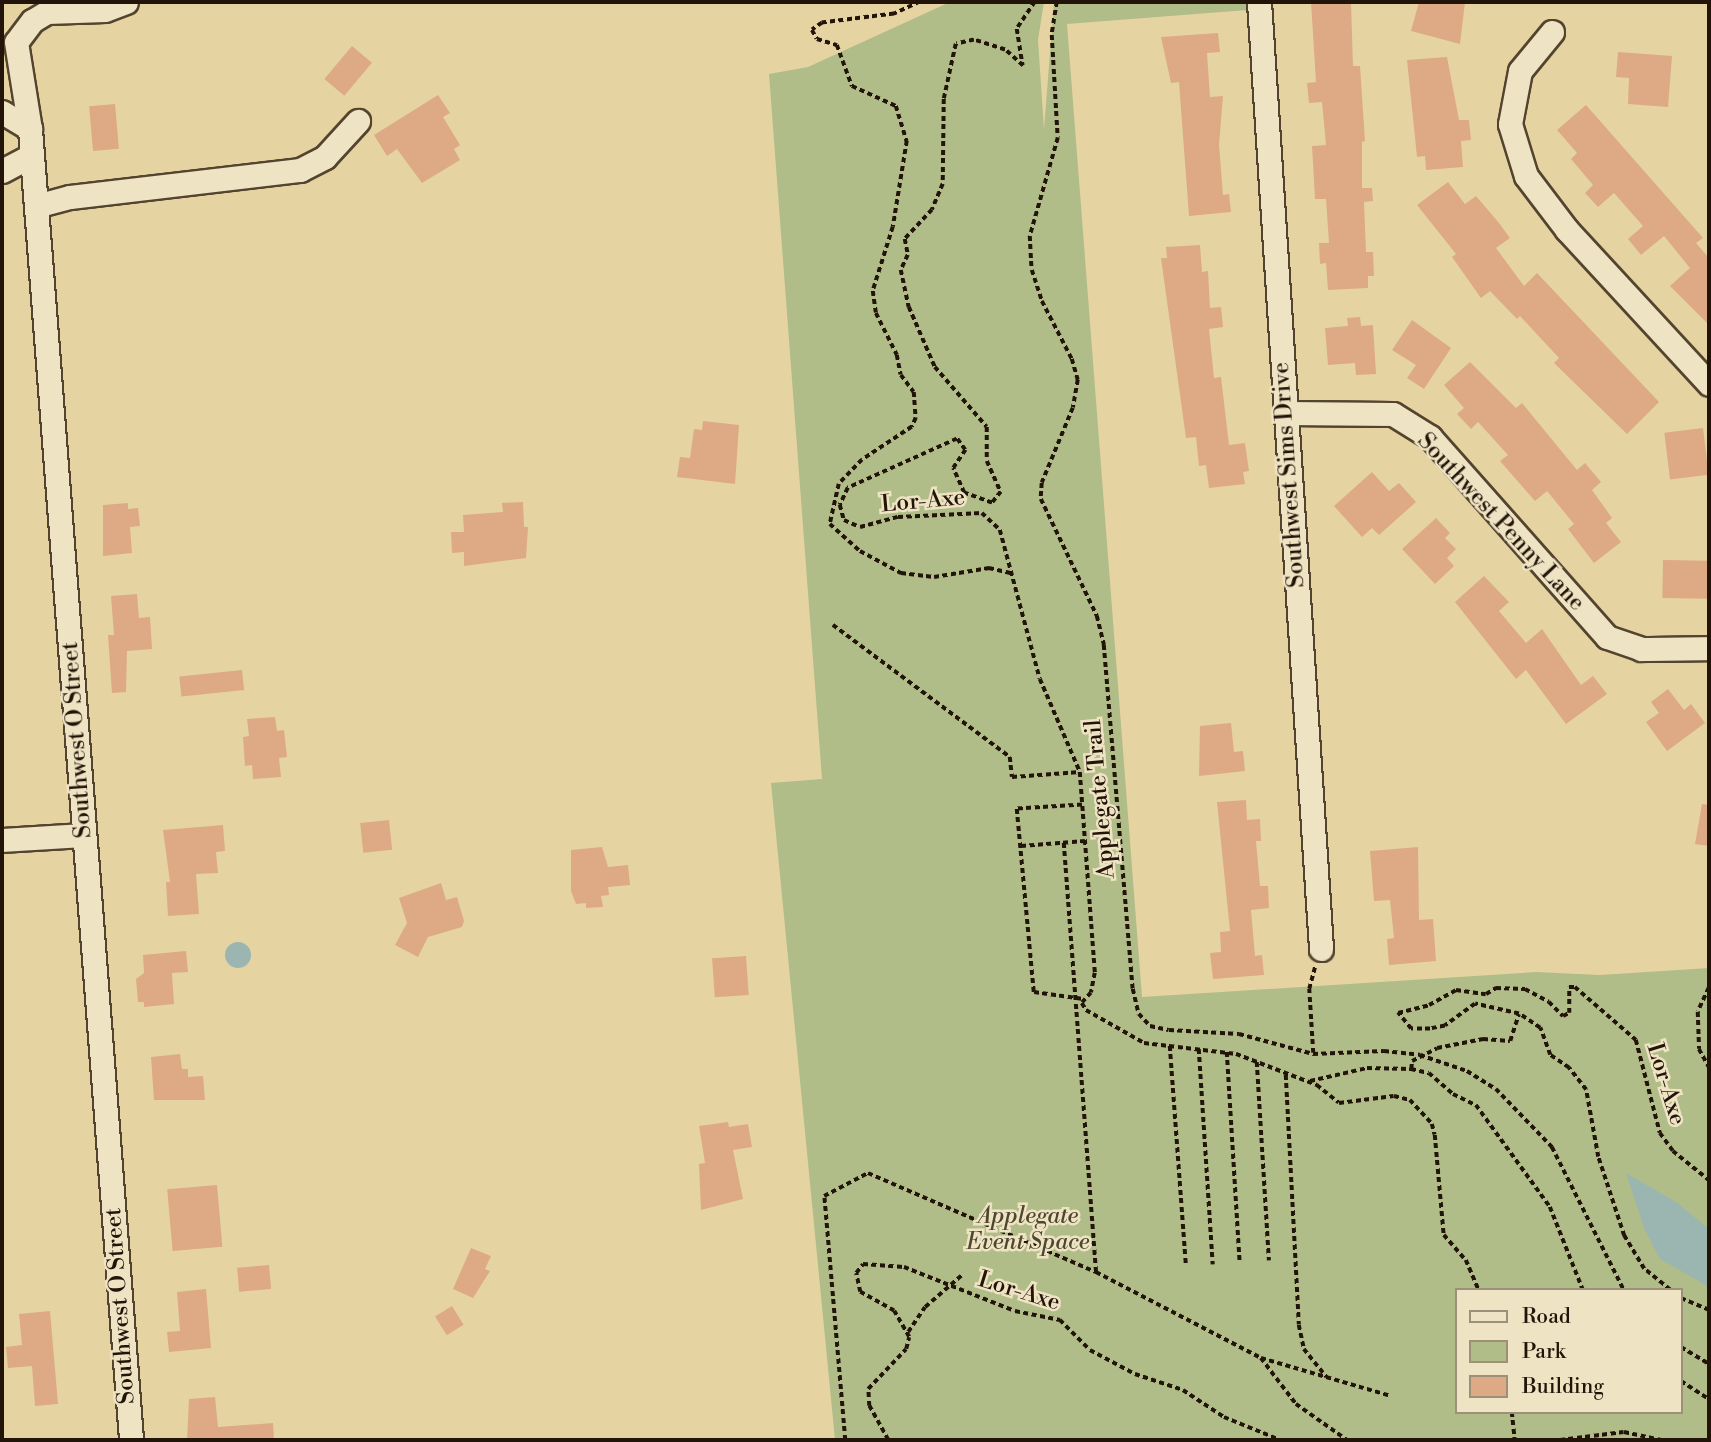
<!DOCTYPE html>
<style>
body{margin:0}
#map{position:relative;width:1711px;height:1442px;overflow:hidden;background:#e5d4a2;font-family:"Libre Bodoni",serif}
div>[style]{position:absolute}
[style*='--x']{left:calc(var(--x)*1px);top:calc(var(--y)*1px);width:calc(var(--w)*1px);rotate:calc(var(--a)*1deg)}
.green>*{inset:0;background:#b1bd88}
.water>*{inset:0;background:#9bb5b1}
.round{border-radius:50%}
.building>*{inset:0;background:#ddaa85;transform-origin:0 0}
.path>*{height:3.5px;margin-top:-1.75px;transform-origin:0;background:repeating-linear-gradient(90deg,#231409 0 5px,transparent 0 8.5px)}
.roads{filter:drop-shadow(2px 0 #54442f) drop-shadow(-2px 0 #54442f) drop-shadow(0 2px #54442f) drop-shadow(0 -2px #54442f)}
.minor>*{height:23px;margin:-11.5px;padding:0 11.5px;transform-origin:11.5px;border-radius:11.5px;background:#eee3c3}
span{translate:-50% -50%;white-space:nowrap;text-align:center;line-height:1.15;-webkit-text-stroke:5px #eee3c3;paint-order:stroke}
.street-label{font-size:23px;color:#231409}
.park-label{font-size:23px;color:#4e472f;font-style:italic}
.frame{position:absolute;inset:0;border:4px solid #231409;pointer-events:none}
.legend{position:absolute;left:1455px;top:1288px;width:228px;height:126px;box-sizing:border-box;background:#eee3c3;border:2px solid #9d9079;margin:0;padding:9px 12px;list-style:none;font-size:21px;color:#231409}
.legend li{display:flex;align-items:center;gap:14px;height:35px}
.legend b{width:35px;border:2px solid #9d9079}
</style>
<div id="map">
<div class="green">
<div style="clip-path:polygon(evenodd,950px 2px,1044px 2px,1038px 40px,1044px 129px,1054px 2px,1247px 2px,1248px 10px,1067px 24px,1142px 997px,1536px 972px,1600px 975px,1709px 968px,1709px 1440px,835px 1440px,771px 783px,822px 779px,769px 74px,808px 67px,950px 2px,1457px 1290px,1681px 1290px,1681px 1412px,1457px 1412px,1457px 1290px)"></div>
</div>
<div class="water">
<div class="round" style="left:225px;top:942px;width:26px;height:26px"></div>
<div style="clip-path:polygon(1626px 1173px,1676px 1202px,1709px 1229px,1709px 1287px,1660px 1259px,1644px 1228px)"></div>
</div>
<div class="building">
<div style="clip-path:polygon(1311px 2px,1351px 2px,1353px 66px,1360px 66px,1365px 141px,1362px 142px,1362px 188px,1372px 188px,1373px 201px,1364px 202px,1366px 252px,1373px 252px,1374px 276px,1368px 276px,1368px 288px,1328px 290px,1326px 263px,1320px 264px,1319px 243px,1329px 243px,1326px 199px,1315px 199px,1312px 146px,1326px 145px,1322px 102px,1309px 103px,1307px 83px,1316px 82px)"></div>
<div style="clip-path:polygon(1419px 2px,1465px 2px,1460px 44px,1411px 31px)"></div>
<div style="clip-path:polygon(1218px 33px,1220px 52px,1207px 53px,1210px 97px,1223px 96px,1219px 145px,1223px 195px,1229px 194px,1231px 212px,1189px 216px,1179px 82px,1171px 83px,1161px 37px)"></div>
<div style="left:352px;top:46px;width:26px;height:43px;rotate:40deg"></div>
<div style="clip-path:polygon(1618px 52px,1672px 56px,1668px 107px,1628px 104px,1629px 78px,1616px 77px)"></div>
<div style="clip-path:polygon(1447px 57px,1459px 120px,1469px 120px,1471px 140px,1461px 141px,1463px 167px,1426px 170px,1425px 156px,1417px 157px,1407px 60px)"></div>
<div style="clip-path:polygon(438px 95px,450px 113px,443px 117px,460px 145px,454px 149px,460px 160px,422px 183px,397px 149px,387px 156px,374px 135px)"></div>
<div style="left:115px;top:104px;width:45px;height:26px;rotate:85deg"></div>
<div style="clip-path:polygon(1586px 105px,1703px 238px,1696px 243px,1709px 258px,1709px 325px,1670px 286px,1690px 268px,1664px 236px,1641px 255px,1628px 239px,1643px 226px,1614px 193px,1598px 207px,1585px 193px,1593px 185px,1571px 159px,1577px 153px,1557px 130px)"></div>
<div style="clip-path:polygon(1448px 182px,1465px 204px,1476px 196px,1499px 223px,1510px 238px,1496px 248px,1524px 286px,1537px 273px,1659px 402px,1627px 434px,1554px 363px,1559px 358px,1520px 316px,1517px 319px,1490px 291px,1481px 298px,1452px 257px,1456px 254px,1417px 205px)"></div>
<div style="clip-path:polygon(1200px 245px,1202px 272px,1208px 271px,1210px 308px,1221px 307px,1223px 327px,1209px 329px,1214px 378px,1221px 377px,1229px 445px,1245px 443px,1249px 471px,1243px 472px,1245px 484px,1209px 488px,1206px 465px,1199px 466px,1196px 437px,1186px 438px,1161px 258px,1167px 258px,1166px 247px)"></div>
<div style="clip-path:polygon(1360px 317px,1361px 326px,1373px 325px,1376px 374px,1356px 375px,1355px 363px,1328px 365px,1325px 328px,1348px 326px,1347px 318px)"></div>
<div style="clip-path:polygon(1412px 320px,1451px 348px,1424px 389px,1407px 378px,1416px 365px,1392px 350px)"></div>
<div style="clip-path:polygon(1470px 362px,1516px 408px,1522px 403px,1577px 470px,1585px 463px,1601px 482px,1592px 490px,1612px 518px,1606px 523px,1621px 542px,1594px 563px,1568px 529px,1574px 524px,1547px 491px,1535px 501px,1500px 461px,1508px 455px,1478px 422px,1471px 429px,1457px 414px,1464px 408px,1444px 385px)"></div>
<div style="clip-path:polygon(703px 421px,739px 425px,735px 484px,677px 477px,680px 457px,690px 458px,694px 429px,702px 430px)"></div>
<div style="left:1703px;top:428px;width:47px;height:39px;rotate:83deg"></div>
<div style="clip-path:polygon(1372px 472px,1389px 491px,1399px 483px,1416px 502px,1379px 535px,1372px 528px,1362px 537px,1334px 506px)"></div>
<div style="clip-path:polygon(523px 502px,524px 527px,528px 527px,526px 558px,464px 566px,464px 552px,452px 553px,451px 532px,464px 532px,463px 515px,503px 512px,502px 503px)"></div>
<div style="clip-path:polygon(128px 503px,128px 509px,138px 508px,140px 526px,130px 527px,132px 553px,103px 556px,103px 505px)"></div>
<div style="clip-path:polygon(1436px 518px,1450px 533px,1445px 538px,1456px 549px,1447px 558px,1454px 566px,1435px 584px,1402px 549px)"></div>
<div style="left:1663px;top:560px;width:46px;height:38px;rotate:1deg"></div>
<div style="clip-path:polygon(1484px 576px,1509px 602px,1499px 611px,1526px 643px,1542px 629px,1581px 685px,1593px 676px,1607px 694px,1566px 724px,1526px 670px,1516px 679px,1455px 602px)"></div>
<div style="clip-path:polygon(137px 594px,139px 618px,150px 617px,152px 649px,127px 651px,126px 692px,112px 693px,108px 635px,114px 635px,111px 596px)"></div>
<div style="left:242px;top:670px;width:20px;height:63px;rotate:84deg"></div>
<div style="clip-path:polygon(1668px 689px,1684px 710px,1691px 704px,1705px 723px,1667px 751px,1646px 722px,1659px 713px,1651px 702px)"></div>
<div style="clip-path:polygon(275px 717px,277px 731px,284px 730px,287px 757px,279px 758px,281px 777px,253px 779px,252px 765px,245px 766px,243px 737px,249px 736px,247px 719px)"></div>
<div style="clip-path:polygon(1231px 723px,1234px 752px,1243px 751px,1245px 771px,1199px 776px,1200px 726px)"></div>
<div style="clip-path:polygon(1246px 800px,1247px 820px,1260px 819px,1261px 841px,1256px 841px,1260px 886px,1268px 886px,1269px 908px,1251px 910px,1255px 956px,1262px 955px,1264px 975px,1213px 979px,1210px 953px,1221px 952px,1220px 932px,1230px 931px,1217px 802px)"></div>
<div style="clip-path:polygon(1702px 804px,1709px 805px,1709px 846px,1695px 844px)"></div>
<div style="left:389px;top:820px;width:30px;height:29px;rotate:84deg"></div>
<div style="clip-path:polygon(223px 825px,225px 851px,216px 852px,218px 873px,196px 874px,199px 914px,168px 916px,166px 882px,170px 882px,163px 830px)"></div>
<div style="clip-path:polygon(602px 847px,608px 867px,628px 865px,630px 885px,608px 887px,609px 895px,601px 896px,603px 907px,586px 908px,586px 903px,576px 904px,571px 891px,571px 850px)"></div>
<div style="clip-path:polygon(1418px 847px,1419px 920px,1433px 919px,1436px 961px,1389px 965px,1387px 939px,1394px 938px,1390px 900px,1374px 901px,1370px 851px)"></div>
<div style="clip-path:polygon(441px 883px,446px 900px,457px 897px,464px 921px,462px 927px,428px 937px,418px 957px,395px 945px,407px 923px,399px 898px)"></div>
<div style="clip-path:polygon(186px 951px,188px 972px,172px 973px,174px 1004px,144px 1007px,144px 1002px,138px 1002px,136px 979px,144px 973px,143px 955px)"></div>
<div style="left:746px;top:956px;width:39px;height:34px;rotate:86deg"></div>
<div style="clip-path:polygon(180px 1054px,182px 1069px,188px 1069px,188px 1077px,203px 1076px,205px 1100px,154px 1100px,151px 1057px)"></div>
<div style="clip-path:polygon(728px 1122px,729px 1127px,748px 1124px,752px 1147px,733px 1150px,743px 1199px,701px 1210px,699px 1164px,705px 1163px,699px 1126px)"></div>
<div style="left:217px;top:1185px;width:62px;height:50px;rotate:85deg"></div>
<div style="clip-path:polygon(471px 1248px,491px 1256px,485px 1269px,490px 1271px,473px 1298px,453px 1289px)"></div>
<div style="left:269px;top:1265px;width:24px;height:32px;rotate:85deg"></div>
<div style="clip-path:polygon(206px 1289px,211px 1348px,169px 1352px,167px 1332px,180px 1331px,177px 1292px)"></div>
<div style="left:452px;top:1306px;width:22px;height:20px;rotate:58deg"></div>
<div style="clip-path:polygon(50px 1311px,58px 1404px,35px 1406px,32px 1366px,8px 1368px,6px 1347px,22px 1345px,19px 1314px)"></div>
<div style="clip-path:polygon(215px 1397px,218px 1427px,273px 1423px,274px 1440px,187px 1440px,189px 1399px)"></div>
</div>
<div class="path">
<div style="--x:920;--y:2;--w:29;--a:155"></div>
<div style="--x:894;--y:14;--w:73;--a:172.9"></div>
<div style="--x:822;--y:23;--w:12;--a:145"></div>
<div style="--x:812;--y:30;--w:10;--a:61"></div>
<div style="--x:817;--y:39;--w:21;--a:17"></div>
<div style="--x:837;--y:45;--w:44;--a:69.9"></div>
<div style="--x:852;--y:86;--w:48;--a:24.4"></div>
<div style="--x:896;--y:106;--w:37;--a:73"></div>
<div style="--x:907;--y:141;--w:87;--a:99.2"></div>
<div style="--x:893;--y:227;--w:67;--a:107.4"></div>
<div style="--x:873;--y:291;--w:22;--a:82"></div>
<div style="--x:876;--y:313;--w:47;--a:63.4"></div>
<div style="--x:897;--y:355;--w:20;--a:79"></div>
<div style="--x:901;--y:375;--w:21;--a:53"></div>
<div style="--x:914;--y:392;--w:26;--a:86"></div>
<div style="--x:916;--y:418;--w:10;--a:114"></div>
<div style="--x:912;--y:427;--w:60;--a:146.6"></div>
<div style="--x:862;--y:460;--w:33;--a:134"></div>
<div style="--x:839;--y:484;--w:41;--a:102.7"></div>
<div style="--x:830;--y:524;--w:40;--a:42"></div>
<div style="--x:860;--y:551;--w:47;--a:28.2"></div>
<div style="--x:901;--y:573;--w:33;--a:7"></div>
<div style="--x:934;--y:577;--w:56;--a:-9.3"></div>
<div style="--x:989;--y:568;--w:22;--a:13"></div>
<div style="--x:1035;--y:2;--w:32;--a:124"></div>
<div style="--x:1017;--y:29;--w:37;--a:81"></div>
<div style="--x:1023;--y:66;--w:24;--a:-138"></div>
<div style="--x:1005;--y:50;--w:33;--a:-162"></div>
<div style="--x:974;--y:40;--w:18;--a:167"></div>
<div style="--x:956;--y:44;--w:56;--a:102.3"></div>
<div style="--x:944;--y:99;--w:85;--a:90.7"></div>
<div style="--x:943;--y:184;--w:28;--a:113"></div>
<div style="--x:932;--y:210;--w:40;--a:133"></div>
<div style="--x:905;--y:239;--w:16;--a:79"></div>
<div style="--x:908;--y:255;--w:17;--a:115"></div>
<div style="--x:901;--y:270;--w:38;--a:78"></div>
<div style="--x:909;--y:307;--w:65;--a:66.6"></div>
<div style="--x:935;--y:367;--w:79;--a:49.1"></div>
<div style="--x:987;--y:427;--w:34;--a:90"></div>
<div style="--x:987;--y:461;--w:34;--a:66"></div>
<div style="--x:1001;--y:492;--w:14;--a:129"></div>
<div style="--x:992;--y:503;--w:30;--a:-160"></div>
<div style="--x:964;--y:493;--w:27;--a:-114"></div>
<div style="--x:953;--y:468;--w:22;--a:-56"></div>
<div style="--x:965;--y:450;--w:14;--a:-126"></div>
<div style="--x:957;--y:439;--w:120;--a:155.8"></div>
<div style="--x:848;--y:488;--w:19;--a:115"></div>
<div style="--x:840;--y:505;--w:16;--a:75"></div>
<div style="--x:844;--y:520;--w:17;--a:24"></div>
<div style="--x:860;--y:527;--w:39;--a:-15"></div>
<div style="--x:898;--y:517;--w:84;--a:-2.7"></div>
<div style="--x:982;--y:513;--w:25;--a:43"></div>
<div style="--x:1000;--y:530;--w:154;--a:75"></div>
<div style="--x:1040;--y:679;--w:101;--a:66.7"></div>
<div style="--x:1080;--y:772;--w:202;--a:85.7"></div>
<div style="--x:1095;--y:973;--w:20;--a:101"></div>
<div style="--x:1091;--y:993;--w:13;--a:132"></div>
<div style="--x:1082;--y:1003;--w:8;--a:60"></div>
<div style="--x:1086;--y:1010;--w:67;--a:29.6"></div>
<div style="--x:1144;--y:1043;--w:93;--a:6.8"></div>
<div style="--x:1236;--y:1054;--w:87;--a:20.9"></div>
<div style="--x:1317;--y:1085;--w:28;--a:39"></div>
<div style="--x:1339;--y:1103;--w:55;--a:-7.3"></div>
<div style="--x:1394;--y:1096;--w:16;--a:14"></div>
<div style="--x:1410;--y:1100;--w:33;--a:47"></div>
<div style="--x:1432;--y:1124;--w:11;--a:75"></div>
<div style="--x:1435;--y:1135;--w:100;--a:84.9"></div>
<div style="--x:1444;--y:1235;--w:33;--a:49"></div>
<div style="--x:1466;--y:1260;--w:33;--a:67"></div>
<div style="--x:1057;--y:2;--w:33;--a:99"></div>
<div style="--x:1052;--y:35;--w:103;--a:86.7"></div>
<div style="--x:1058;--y:138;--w:102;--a:105.9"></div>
<div style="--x:1030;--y:236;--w:34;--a:87"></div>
<div style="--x:1032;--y:270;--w:33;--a:72"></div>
<div style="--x:1042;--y:301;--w:65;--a:62.7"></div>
<div style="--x:1072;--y:359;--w:22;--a:74"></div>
<div style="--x:1078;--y:380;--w:28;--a:100"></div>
<div style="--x:1073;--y:408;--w:81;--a:112.5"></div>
<div style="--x:1042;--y:483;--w:16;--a:94"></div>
<div style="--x:1041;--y:499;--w:130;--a:64.4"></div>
<div style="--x:1097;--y:616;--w:30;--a:76"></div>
<div style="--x:1104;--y:645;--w:345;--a:85.2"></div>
<div style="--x:1133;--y:989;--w:26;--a:77"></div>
<div style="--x:1139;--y:1014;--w:16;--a:47"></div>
<div style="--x:1150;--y:1026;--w:19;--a:12"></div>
<div style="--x:1169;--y:1030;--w:70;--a:3.3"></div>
<div style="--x:1239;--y:1034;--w:77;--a:15.1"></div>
<div style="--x:1313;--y:1054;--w:71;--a:-2.4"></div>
<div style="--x:1384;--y:1051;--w:36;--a:6"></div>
<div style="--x:1420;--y:1055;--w:50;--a:18.8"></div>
<div style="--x:1467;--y:1071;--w:34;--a:32"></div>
<div style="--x:1496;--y:1089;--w:81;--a:46"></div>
<div style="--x:1552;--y:1147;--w:160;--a:63.3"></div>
<div style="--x:833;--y:625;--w:221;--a:36.7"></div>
<div style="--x:1010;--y:757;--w:20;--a:84"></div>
<div style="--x:1012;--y:777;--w:68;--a:-4.2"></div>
<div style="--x:1082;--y:805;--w:65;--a:176.5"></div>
<div style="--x:1017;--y:809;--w:184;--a:84.7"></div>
<div style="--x:1034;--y:992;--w:50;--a:8"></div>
<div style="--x:1064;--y:843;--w:430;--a:85.7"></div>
<div style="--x:1021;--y:846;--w:64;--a:-4.5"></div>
<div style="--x:1709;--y:988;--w:26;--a:115"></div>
<div style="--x:1698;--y:1012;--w:37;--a:88"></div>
<div style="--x:1699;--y:1049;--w:21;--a:61"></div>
<div style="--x:1170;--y:1046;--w:219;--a:85.8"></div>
<div style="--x:1199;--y:1049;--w:216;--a:86.3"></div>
<div style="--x:1227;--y:1052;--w:211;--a:86.5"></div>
<div style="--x:1313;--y:1053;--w:64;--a:-93.6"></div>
<div style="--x:1309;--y:989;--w:23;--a:-75"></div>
<div style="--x:1257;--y:1062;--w:199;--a:86.5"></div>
<div style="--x:1411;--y:1069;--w:8;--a:-83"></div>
<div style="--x:1412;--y:1061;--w:28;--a:-27"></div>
<div style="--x:1437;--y:1048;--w:47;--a:-11.1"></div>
<div style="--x:1483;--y:1039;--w:27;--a:4"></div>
<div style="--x:1510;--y:1041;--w:28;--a:-72"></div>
<div style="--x:1286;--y:1075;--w:250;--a:87"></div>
<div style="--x:1299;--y:1325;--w:25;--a:78"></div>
<div style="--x:1304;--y:1349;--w:36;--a:51"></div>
<div style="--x:1310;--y:1081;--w:58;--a:-12.8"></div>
<div style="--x:1367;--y:1068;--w:44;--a:1.3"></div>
<div style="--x:1411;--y:1069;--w:18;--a:13"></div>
<div style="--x:1429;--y:1073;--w:32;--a:41"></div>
<div style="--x:1453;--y:1094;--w:25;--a:26"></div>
<div style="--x:1476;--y:1105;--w:126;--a:54"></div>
<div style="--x:1550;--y:1207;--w:89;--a:68.3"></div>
<div style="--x:1670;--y:1290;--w:33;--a:-141"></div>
<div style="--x:1644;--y:1269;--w:39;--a:-121"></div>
<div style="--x:1624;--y:1236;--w:83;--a:-108.2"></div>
<div style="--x:1598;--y:1157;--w:68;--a:-100.2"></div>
<div style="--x:1586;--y:1090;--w:28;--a:-128"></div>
<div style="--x:1569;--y:1068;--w:23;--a:-146"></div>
<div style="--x:1550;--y:1055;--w:29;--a:-110"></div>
<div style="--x:1540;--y:1028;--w:25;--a:-146"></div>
<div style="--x:1519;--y:1014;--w:45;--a:-167.2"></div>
<div style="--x:1475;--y:1004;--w:37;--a:144"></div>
<div style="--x:1445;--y:1026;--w:15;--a:169"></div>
<div style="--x:1430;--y:1029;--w:19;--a:180"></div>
<div style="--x:1411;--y:1029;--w:21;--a:-129"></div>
<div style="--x:1398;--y:1013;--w:32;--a:-14"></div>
<div style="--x:1429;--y:1005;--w:31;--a:-29"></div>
<div style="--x:1456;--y:990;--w:30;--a:8"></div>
<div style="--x:1486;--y:994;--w:12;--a:-31"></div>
<div style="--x:1496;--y:988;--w:29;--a:2"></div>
<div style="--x:1525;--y:989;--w:27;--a:28"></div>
<div style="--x:1549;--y:1002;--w:20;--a:45"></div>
<div style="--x:1563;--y:1016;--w:7;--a:-27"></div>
<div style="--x:1569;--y:1013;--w:26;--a:-90"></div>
<div style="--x:1569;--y:987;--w:6;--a:0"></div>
<div style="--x:1575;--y:987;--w:81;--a:41"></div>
<div style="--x:1636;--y:1040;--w:96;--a:75.5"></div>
<div style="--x:1660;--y:1133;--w:22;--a:54"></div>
<div style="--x:1673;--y:1151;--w:46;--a:38.9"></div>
<div style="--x:1681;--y:1298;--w:30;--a:23"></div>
<div style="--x:908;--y:1332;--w:30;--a:-56"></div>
<div style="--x:925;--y:1307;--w:50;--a:-41"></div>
<div style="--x:1681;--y:1347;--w:33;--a:31"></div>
<div style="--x:1261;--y:1358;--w:58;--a:52.7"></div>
<div style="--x:1296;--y:1404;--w:62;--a:35.2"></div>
<div style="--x:1681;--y:1381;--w:33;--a:33"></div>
<div style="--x:1512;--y:1412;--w:28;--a:84"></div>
<div style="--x:845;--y:1440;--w:245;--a:-94.9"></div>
<div style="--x:824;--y:1196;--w:50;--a:-27.6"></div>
<div style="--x:868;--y:1173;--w:249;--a:23.5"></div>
<div style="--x:1096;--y:1272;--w:186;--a:27.5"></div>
<div style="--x:1261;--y:1358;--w:135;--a:16.3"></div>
<div style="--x:888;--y:1440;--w:39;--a:-119"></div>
<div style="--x:869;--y:1406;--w:17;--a:-93"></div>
<div style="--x:868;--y:1389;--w:55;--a:-46.5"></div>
<div style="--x:906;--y:1349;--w:12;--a:-76"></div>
<div style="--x:909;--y:1337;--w:30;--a:-120"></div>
<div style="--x:894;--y:1311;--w:39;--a:-151"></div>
<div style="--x:860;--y:1292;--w:19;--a:-102"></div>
<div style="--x:856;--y:1273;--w:11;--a:-52"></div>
<div style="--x:863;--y:1264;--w:41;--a:4.2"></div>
<div style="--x:904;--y:1267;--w:119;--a:21.6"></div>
<div style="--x:1015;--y:1311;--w:46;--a:11.3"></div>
<div style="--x:1060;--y:1320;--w:42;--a:45"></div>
<div style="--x:1090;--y:1350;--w:51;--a:28.1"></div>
<div style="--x:1135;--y:1374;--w:51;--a:18.4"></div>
<div style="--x:1183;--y:1390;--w:49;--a:33.4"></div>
<div style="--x:1224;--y:1417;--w:61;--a:22.3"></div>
<div style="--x:1560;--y:1440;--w:64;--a:-7.1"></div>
<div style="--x:1624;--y:1432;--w:38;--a:12"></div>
</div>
<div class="roads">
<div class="minor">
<div style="--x:126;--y:2;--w:22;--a:159"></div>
<div style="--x:105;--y:10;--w:58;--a:178"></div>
<div style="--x:47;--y:12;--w:17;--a:149"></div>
<div style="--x:32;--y:21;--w:26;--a:127"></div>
<div style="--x:16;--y:42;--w:88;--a:80.9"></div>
<div style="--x:30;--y:129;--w:1315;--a:85.59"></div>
<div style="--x:1259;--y:2;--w:949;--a:86.25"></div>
<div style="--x:1552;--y:32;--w:50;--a:129.4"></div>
<div style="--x:1520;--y:71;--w:54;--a:100.7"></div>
<div style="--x:1510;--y:124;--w:54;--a:72.9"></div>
<div style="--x:1526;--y:176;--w:68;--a:52.8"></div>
<div style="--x:1567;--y:230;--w:209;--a:47.3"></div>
<div style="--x:2;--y:112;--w:33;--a:31"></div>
<div style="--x:2;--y:171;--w:34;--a:-28"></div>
<div style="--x:36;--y:206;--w:35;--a:-15"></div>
<div style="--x:70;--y:197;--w:232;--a:-6.7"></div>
<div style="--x:300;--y:170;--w:28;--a:-27"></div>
<div style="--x:325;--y:157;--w:49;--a:-47.5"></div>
<div style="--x:1286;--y:413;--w:107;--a:0.5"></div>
<div style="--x:1393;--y:414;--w:44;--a:31.9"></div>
<div style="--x:1430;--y:437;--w:267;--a:48.5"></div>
<div style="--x:1607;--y:637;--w:36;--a:19"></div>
<div style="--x:1641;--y:649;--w:68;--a:-0.8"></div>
<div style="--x:2;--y:840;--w:82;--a:-3.5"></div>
</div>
</div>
<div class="street-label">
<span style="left:1289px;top:475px;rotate:-94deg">Southwest Sims Drive</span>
<span style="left:923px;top:501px;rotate:-5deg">Lor-Axe</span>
<span style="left:1501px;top:522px;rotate:47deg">Southwest Penny Lane</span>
<span style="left:77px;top:740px;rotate:-94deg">Southwest O Street</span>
<span style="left:1100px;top:799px;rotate:-95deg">Applegate Trail</span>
<span style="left:1666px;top:1084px;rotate:73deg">Lor-Axe</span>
<span style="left:1019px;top:1291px;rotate:17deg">Lor-Axe</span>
<span style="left:120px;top:1306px;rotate:-94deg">Southwest O Street</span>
</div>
<div class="park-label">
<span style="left:1028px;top:1229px">Applegate<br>Event Space</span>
</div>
<div class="frame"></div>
<ul class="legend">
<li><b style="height:9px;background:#eee3c3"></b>Road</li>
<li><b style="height:19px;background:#b1bd88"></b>Park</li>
<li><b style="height:19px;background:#ddaa85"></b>Building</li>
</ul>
</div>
